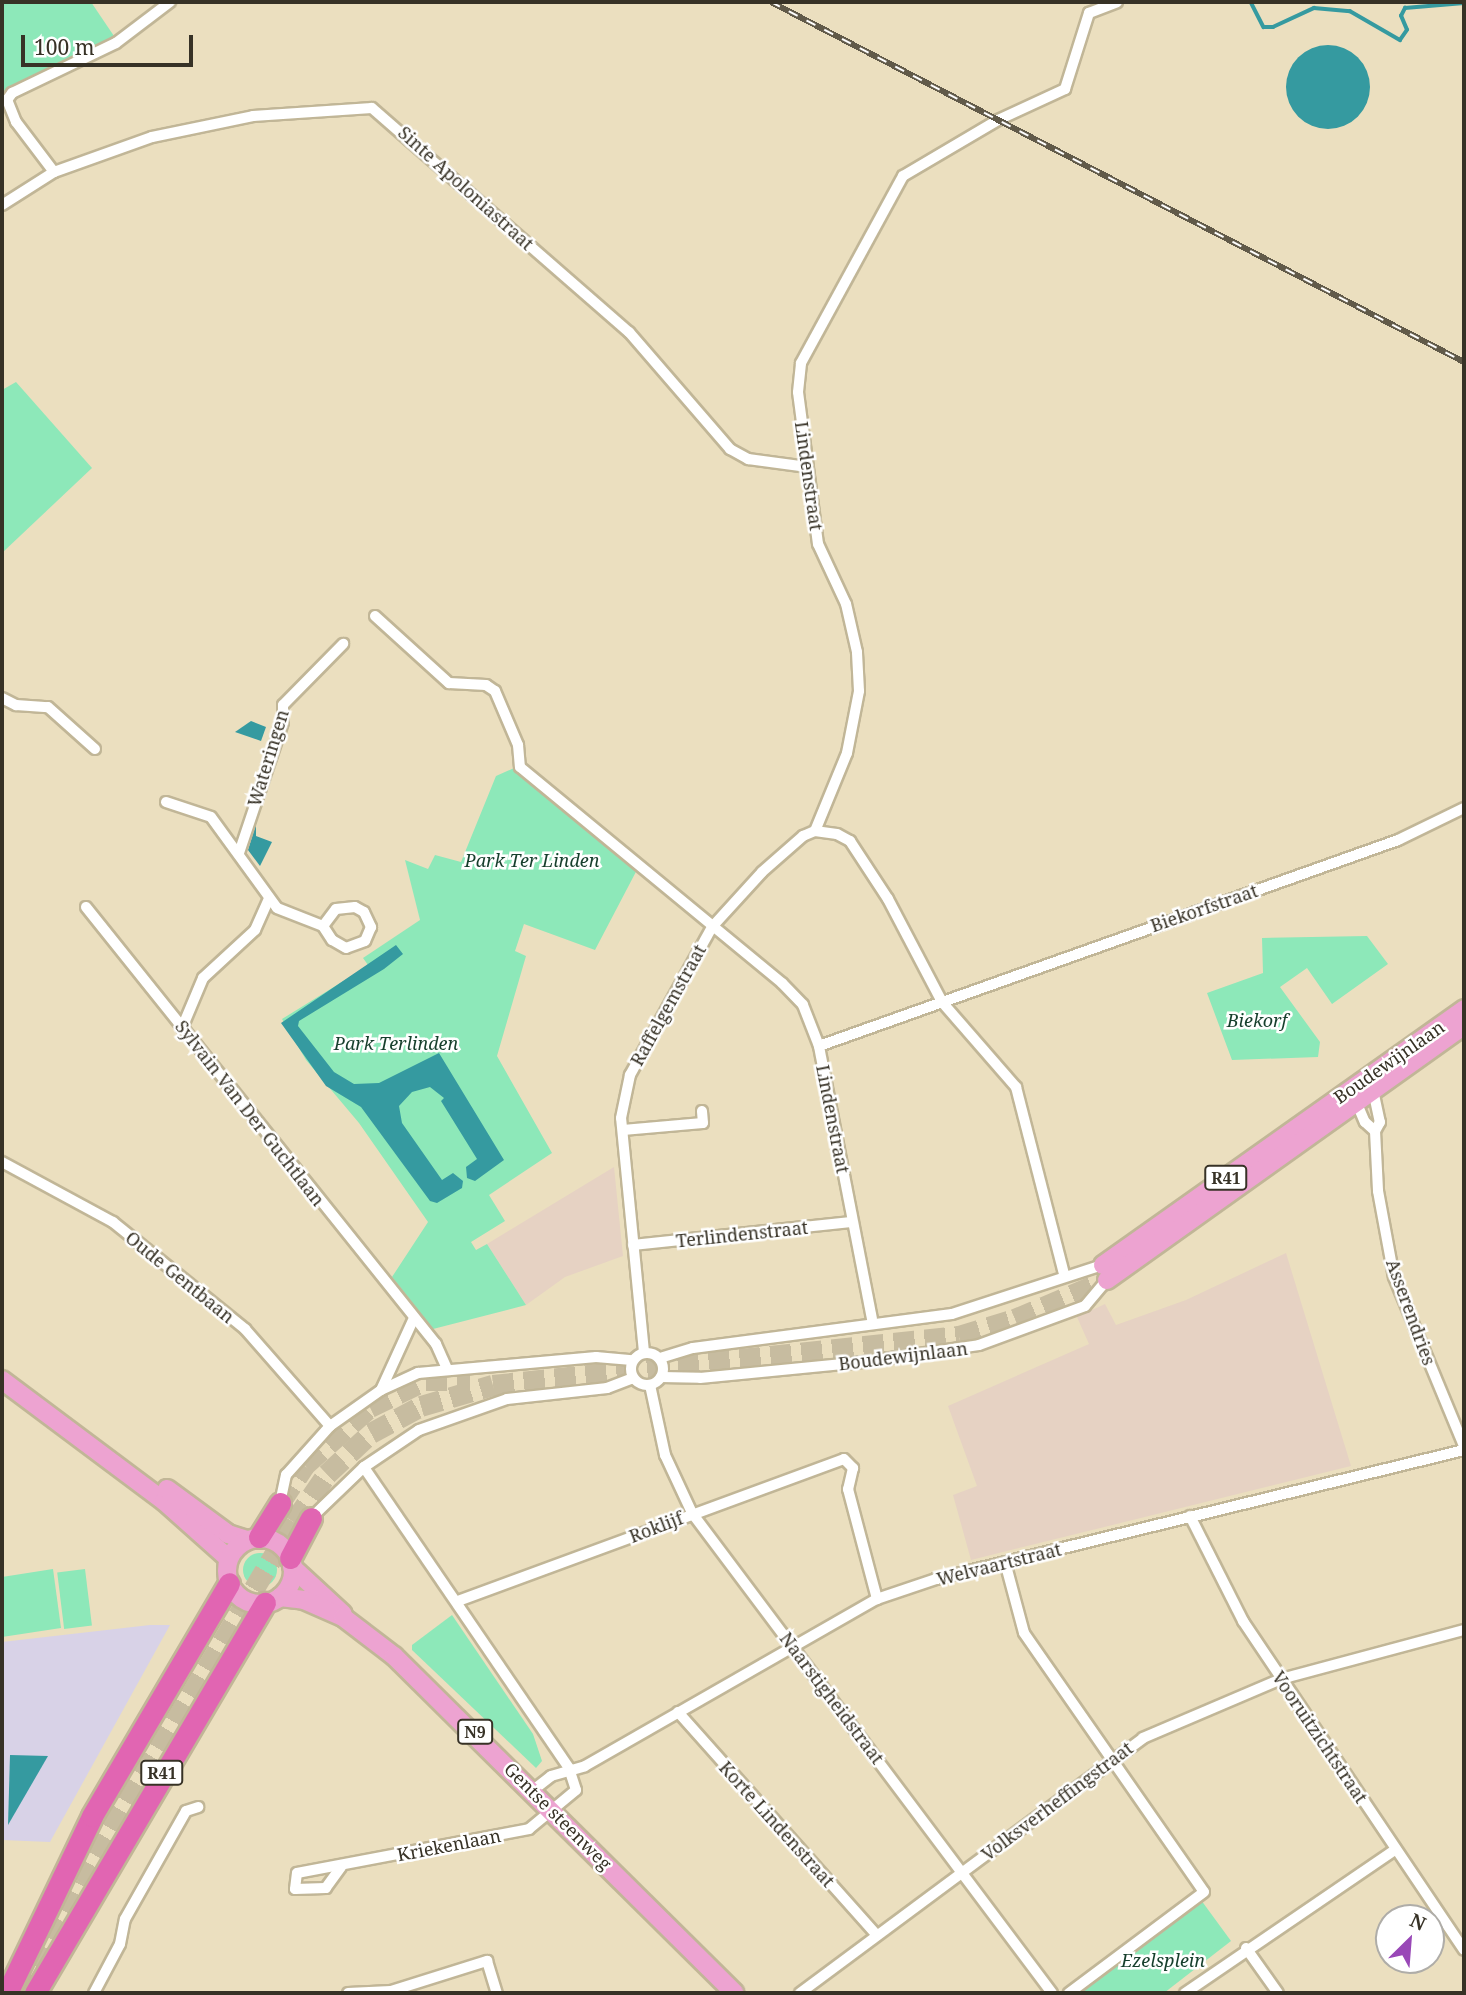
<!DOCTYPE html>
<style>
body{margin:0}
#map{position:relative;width:1466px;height:1995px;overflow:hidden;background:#ebdfbf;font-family:"Noto Serif",serif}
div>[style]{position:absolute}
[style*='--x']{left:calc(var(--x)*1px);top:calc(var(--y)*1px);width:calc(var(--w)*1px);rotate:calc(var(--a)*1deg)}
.industrial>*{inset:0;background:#d8d2e7}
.education>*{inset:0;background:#e6d2c3}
.green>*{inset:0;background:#8de8b9;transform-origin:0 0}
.round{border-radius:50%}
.water>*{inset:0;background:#359aa0}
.stream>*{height:3.5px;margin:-1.75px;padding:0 1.75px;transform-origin:1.75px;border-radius:1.75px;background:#359aa0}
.highway-tunnel>*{height:21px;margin-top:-10.5px;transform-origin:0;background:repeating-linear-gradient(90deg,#c7bca0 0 21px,transparent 0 31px)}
.roads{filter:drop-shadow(2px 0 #c1b697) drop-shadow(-2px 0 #c1b697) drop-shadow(0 2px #c1b697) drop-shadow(0 -2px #c1b697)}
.street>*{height:10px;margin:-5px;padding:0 5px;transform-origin:5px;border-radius:5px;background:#fff}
.street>.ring{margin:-5px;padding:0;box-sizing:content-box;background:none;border:10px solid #fff;border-radius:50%}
.primary>*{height:18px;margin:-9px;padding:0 9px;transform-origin:9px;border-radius:9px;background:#eda3d1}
.primary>.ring{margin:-9px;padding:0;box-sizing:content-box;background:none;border:18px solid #eda3d1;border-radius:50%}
.highway>*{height:21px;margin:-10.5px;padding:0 10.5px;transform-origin:10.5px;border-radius:10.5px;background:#e165b2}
.rail>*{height:6px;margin-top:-3px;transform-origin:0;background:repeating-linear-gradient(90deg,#fff 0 10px,#615a49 0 20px);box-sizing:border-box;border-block:2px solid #615a49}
span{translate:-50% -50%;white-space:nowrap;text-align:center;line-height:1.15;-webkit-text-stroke:5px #fff;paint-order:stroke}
.shield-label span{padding:2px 5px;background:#fff;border:2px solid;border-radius:5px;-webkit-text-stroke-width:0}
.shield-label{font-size:16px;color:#373226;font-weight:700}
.street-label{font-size:18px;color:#373226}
.park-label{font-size:18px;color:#163f2c;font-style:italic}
.frame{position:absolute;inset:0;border:4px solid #373226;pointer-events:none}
.north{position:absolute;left:1375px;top:1904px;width:70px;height:70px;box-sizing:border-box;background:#fff;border:2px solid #afada8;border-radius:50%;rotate:25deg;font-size:19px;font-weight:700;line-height:28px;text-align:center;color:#373226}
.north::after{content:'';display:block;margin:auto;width:24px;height:32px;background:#9948b7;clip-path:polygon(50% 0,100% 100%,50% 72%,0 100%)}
.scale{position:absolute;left:21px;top:35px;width:172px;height:32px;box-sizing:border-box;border:4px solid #373226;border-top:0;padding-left:9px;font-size:21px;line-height:24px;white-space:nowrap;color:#373226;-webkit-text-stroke:5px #fff;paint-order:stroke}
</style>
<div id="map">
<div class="industrial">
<div style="clip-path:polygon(150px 1625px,170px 1625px,50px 1842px,2px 1840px,2px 1642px)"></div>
</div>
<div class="education">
<div style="clip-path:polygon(614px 1167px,623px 1256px,565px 1277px,526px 1305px,487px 1244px)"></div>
<div style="clip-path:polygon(1286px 1253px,1351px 1466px,971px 1560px,953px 1495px,977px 1486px,948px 1406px,1089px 1344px,1077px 1317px,1105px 1304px,1116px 1325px,1186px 1300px)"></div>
</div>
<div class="green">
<div style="clip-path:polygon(2px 2px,91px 2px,118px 42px,7px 100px,2px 98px)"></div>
<div style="clip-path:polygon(16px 382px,92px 468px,2px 553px,2px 390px)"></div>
<div style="clip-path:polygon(521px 765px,639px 866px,595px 950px,524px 924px,515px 951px,526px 956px,497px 1056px,552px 1153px,489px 1195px,505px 1221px,471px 1242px,476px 1250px,487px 1244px,526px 1305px,433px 1329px,392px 1277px,428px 1222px,359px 1123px,306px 1060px,282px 1019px,358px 972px,368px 965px,363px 958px,420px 920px,405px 860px,428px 869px,435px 855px,461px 862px,496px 776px)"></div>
<div style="clip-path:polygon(1367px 936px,1388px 964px,1332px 1004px,1307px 968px,1280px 987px,1320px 1042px,1318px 1057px,1232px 1060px,1207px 993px,1263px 973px,1262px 938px)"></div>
<div class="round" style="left:243px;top:1553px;width:34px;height:34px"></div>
<div style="clip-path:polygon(53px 1569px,61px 1628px,2px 1637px,2px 1577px)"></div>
<div style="left:85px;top:1569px;width:57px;height:28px;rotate:83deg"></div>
<div style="clip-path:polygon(452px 1615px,533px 1734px,542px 1761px,536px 1768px,412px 1650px,412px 1645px)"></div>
<div style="clip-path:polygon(1201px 1900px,1231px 1941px,1164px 1993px,1074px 1993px)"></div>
</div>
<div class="water">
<div class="round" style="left:1286px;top:45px;width:84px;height:84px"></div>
<div style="clip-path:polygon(251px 721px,266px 727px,261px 741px,235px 732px)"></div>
<div style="clip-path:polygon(256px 824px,256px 836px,272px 842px,260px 866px,248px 850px)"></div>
<div style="clip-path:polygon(396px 945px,403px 954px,384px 969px,299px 1021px,298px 1026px,334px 1072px,354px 1084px,379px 1083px,439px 1053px,504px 1160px,475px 1181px,467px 1178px,466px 1167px,477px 1159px,441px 1101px,444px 1098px,430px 1087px,412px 1092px,399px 1106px,402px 1123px,442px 1180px,453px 1173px,463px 1181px,462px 1188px,437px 1203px,430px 1201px,361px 1107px,326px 1086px,281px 1023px)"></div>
<div style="clip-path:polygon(10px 1755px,48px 1756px,8px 1825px)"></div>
</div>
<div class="stream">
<div style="--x:1251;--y:2;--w:28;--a:63"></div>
<div style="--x:1264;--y:27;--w:9;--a:0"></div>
<div style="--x:1273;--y:27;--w:45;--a:-24.9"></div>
<div style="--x:1314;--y:8;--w:36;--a:5"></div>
<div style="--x:1350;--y:11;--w:58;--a:30.1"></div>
<div style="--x:1400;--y:40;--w:12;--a:-55"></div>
<div style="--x:1407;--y:30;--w:15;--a:-113"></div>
<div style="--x:1401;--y:16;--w:9;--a:-63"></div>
<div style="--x:1405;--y:8;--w:59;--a:-4.8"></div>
</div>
<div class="highway-tunnel">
<div style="--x:280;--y:1503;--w:45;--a:-56.7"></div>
<div style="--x:305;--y:1465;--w:87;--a:-41.7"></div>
<div style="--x:370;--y:1407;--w:62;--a:-25.7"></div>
<div style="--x:426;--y:1380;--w:44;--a:0"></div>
<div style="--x:21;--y:1993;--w:126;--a:-62"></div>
<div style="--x:80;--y:1882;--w:419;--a:-59.3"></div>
<div style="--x:294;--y:1522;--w:58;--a:-55.5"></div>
<div style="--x:327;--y:1474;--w:60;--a:-43"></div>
<div style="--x:371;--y:1433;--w:57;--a:-28.4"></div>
<div style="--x:421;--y:1406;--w:75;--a:-16.3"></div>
<div style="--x:493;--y:1385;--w:469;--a:-6"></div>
<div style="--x:959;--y:1336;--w:59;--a:-16.9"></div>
<div style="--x:1015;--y:1319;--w:100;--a:-23"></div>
</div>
<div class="roads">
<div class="street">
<div style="--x:54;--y:172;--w:63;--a:-127.2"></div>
<div style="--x:16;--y:122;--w:24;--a:-112"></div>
<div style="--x:7;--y:100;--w:9;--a:-54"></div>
<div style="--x:12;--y:93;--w:115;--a:-25.7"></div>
<div style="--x:116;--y:43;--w:68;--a:-37.2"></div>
<div style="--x:2;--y:205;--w:62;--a:-32.4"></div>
<div style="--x:54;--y:172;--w:104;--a:-19.7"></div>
<div style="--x:152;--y:137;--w:103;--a:-11.7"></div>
<div style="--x:253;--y:116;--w:119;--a:-3.8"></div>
<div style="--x:372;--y:108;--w:341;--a:41.1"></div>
<div style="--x:629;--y:332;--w:155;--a:49.2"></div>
<div style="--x:730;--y:449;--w:21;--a:29"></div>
<div style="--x:748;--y:459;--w:60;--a:7.7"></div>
<div style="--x:375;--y:616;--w:100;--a:42.2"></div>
<div style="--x:449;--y:683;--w:37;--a:3"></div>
<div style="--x:486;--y:685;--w:11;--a:34"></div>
<div style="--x:495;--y:691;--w:59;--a:66.9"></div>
<div style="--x:518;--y:745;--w:22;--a:85"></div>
<div style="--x:520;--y:767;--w:340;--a:39.5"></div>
<div style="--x:782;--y:983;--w:30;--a:46"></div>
<div style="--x:803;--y:1005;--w:44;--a:68.7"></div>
<div style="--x:2;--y:698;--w:16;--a:27"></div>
<div style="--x:16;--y:705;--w:32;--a:4"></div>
<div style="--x:48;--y:707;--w:63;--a:41.8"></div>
<div style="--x:166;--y:802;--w:47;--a:18.4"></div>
<div style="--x:211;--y:817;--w:112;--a:54"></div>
<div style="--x:277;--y:908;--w:49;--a:21.4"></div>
<div style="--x:323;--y:926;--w:21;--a:-53"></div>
<div style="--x:336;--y:909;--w:19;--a:-6"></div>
<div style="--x:355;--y:907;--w:10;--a:29"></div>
<div style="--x:364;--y:912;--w:17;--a:65"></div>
<div style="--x:371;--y:927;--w:15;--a:113"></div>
<div style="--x:365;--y:941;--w:20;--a:160"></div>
<div style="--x:346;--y:948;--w:16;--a:-150"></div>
<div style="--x:332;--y:940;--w:17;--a:-123"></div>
<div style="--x:815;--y:831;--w:84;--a:-67.7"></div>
<div style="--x:847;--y:753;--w:63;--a:-79"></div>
<div style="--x:859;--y:691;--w:39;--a:-93"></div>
<div style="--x:857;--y:652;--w:49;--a:-102.9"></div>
<div style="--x:846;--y:604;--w:66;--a:-115"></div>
<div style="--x:818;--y:544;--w:153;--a:-97.5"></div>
<div style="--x:798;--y:392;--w:29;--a:-84"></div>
<div style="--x:801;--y:363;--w:213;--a:-61.4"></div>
<div style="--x:903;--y:176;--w:110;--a:-30.5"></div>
<div style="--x:998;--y:120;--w:74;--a:-24.8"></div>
<div style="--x:1065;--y:89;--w:80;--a:-72.5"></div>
<div style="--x:1089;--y:13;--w:30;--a:-21"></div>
<div style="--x:239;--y:853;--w:138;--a:-71.4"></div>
<div style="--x:283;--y:722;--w:17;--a:-90"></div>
<div style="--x:283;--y:705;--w:86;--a:-45.5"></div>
<div style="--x:86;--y:907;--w:560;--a:51.31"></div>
<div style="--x:436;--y:1344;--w:27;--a:66"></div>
<div style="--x:182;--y:1028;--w:54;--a:-67.2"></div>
<div style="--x:203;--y:978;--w:71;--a:-42.7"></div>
<div style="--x:255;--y:930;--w:35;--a:-66"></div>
<div style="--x:1373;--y:1090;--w:33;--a:78"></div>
<div style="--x:1380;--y:1122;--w:10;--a:119"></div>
<div style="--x:1375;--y:1131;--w:60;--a:87.1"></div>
<div style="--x:1378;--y:1191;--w:87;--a:79.5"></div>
<div style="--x:1394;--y:1277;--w:183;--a:67.5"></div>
<div style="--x:1355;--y:1099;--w:25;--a:67"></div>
<div style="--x:1365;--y:1122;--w:13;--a:42"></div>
<div style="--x:623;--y:1130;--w:80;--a:-5"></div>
<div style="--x:703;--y:1123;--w:12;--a:-95"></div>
<div style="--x:2;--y:1162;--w:126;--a:28.4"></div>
<div style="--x:113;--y:1222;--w:170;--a:39"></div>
<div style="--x:245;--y:1329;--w:129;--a:48.8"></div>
<div style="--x:633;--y:1245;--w:219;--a:-6"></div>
<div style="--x:872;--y:1319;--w:278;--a:-101"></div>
<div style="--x:819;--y:1046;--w:615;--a:-19.58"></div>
<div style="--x:1398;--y:840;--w:73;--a:-25.9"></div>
<div style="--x:644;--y:1352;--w:235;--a:-95.6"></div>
<div style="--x:621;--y:1118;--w:44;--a:-78.2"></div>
<div style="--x:630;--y:1075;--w:169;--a:-61"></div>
<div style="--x:712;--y:927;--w:74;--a:-47.7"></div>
<div style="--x:762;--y:872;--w:55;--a:-41.3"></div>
<div style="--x:803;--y:836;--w:13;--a:-23"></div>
<div style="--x:815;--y:831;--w:22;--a:8"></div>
<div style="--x:837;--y:834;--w:15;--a:28"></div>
<div style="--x:850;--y:841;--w:69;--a:56.8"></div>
<div style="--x:888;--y:899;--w:116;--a:62.3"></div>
<div style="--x:942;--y:1002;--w:113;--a:49"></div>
<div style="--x:1016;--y:1087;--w:193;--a:75.6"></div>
<div class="ring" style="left:631px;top:1353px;width:22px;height:22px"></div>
<div style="--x:660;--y:1358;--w:34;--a:-17"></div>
<div style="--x:693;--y:1348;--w:261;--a:-7.5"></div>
<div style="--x:952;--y:1314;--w:159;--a:-18"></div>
<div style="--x:661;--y:1377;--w:39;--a:1"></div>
<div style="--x:700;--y:1378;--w:164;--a:-5.6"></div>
<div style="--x:863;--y:1362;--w:117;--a:-8.3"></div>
<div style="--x:979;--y:1345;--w:113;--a:-20.2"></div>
<div style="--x:1085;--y:1306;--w:34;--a:-50"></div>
<div style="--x:650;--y:1385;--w:72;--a:77.9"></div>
<div style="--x:665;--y:1455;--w:64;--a:65"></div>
<div style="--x:692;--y:1513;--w:600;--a:53.13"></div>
<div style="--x:381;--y:1390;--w:77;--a:-65.4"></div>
<div style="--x:280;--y:1503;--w:29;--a:-78"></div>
<div style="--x:286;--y:1475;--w:66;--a:-48.1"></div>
<div style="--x:330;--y:1426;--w:62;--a:-35.2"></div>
<div style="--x:381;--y:1390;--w:41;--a:-24.7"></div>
<div style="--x:418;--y:1373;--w:179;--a:-5.1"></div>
<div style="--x:596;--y:1357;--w:36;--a:5"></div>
<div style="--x:1190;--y:1516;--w:118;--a:63.2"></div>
<div style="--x:1243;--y:1621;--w:396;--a:56.1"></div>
<div style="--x:311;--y:1518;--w:74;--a:-43.9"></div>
<div style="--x:364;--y:1467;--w:66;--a:-33.9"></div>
<div style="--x:419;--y:1430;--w:93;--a:-19.4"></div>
<div style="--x:507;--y:1399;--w:101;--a:-6.3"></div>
<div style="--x:607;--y:1388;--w:28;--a:-21"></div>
<div style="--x:1005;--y:1562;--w:73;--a:75"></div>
<div style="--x:1024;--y:1633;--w:315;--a:55.2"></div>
<div style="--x:1204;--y:1892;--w:169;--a:143.2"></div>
<div style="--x:458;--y:1601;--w:411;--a:-20.2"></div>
<div style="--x:844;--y:1459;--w:13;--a:45"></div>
<div style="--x:853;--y:1468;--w:22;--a:103"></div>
<div style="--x:848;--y:1489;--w:114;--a:75.2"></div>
<div style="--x:678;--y:1712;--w:299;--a:48.3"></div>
<div style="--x:532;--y:1791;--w:24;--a:-38"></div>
<div style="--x:551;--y:1776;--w:35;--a:-16"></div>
<div style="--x:585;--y:1766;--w:336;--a:-29.8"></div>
<div style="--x:877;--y:1599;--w:62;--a:-18.7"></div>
<div style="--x:936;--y:1579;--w:544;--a:-13.73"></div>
<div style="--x:341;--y:1867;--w:26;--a:126"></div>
<div style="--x:326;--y:1888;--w:31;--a:178"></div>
<div style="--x:295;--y:1889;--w:16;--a:-83"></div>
<div style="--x:297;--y:1873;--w:236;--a:-10.7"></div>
<div style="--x:529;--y:1829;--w:61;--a:-39.7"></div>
<div style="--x:576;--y:1790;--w:23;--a:-108"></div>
<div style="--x:569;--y:1768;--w:364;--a:-124.3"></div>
<div style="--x:1246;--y:1948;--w:55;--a:54.6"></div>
<div style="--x:94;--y:1993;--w:55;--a:-62"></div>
<div style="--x:120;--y:1944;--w:25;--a:-79"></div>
<div style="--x:125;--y:1919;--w:124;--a:-60.5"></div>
<div style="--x:186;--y:1811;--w:13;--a:-18"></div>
<div style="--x:348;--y:1993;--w:43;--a:-2.7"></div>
<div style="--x:391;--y:1991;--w:101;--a:-17.4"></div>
<div style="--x:487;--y:1961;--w:34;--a:73"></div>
<div style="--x:800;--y:1993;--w:427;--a:-36.6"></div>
<div style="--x:1143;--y:1738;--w:150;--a:-23.1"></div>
<div style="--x:1281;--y:1679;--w:189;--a:-15"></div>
<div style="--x:1185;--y:1993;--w:254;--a:-34.3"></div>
</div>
<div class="primary">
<div style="--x:1103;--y:1265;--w:443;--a:-35.3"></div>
<div style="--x:1107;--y:1280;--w:439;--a:-35.5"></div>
<div style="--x:2;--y:1380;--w:202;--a:36.8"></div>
<div style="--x:164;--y:1501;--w:86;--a:41.7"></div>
<div style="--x:167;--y:1489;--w:76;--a:36.4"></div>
<div style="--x:228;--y:1534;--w:20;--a:18"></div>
<div class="ring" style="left:227px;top:1538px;width:48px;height:48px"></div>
<div style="--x:292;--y:1567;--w:69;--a:42.7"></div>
<div style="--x:280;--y:1597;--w:24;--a:7"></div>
<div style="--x:304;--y:1600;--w:43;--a:23.6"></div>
<div style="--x:343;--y:1617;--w:64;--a:37.4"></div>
<div style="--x:394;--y:1656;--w:479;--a:44.7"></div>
</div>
<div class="highway">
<div style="--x:259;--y:1537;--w:40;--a:-58"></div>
<div style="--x:290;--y:1558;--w:45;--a:-62.3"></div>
<div style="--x:7;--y:1993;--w:196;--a:-64.3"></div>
<div style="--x:92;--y:1816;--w:270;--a:-59.5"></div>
<div style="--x:35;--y:1993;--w:453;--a:-59.5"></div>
</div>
</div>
<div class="rail">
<div style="--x:771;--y:2;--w:781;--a:27.45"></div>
</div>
<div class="shield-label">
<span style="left:1226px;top:1178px">R41</span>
<span style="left:475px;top:1732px">N9</span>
<span style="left:162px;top:1773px">R41</span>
</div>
<div class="street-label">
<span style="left:466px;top:188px;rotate:42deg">Sinte Apoloniastraat</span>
<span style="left:809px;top:476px;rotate:82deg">Lindenstraat</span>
<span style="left:268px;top:758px;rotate:-73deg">Wateringen</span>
<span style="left:1204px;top:908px;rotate:-19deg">Biekorfstraat</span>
<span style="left:668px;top:1005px;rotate:-61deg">Raffelgemstraat</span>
<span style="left:1389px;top:1062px;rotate:-35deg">Boudewijnlaan</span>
<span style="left:250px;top:1113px;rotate:52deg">Sylvain Van Der Guchtlaan</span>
<span style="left:833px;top:1119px;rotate:79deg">Lindenstraat</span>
<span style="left:742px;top:1234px;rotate:-6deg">Terlindenstraat</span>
<span style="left:180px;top:1277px;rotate:39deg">Oude Gentbaan</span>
<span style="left:1411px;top:1312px;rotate:70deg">Asserendries</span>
<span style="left:903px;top:1356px;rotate:-7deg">Boudewijnlaan</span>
<span style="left:656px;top:1527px;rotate:-21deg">Roklijf</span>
<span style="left:999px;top:1564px;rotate:-14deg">Welvaartstraat</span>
<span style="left:832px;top:1698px;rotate:53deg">Naarstigheidstraat</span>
<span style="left:1320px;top:1737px;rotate:56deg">Vooruitzichtstraat</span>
<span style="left:1057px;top:1801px;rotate:-37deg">Volksverheffingstraat</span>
<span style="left:558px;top:1816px;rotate:45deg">Gentse steenweg</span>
<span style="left:777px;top:1824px;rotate:48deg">Korte Lindenstraat</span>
<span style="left:449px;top:1845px;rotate:-11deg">Kriekenlaan</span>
</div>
<div class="park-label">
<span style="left:532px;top:860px">Park Ter Linden</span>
<span style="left:1257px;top:1020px">Biekorf</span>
<span style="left:396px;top:1043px">Park Terlinden</span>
<span style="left:1163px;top:1960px">Ezelsplein</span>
</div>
<div class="frame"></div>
<div class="north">N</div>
<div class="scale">100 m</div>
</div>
